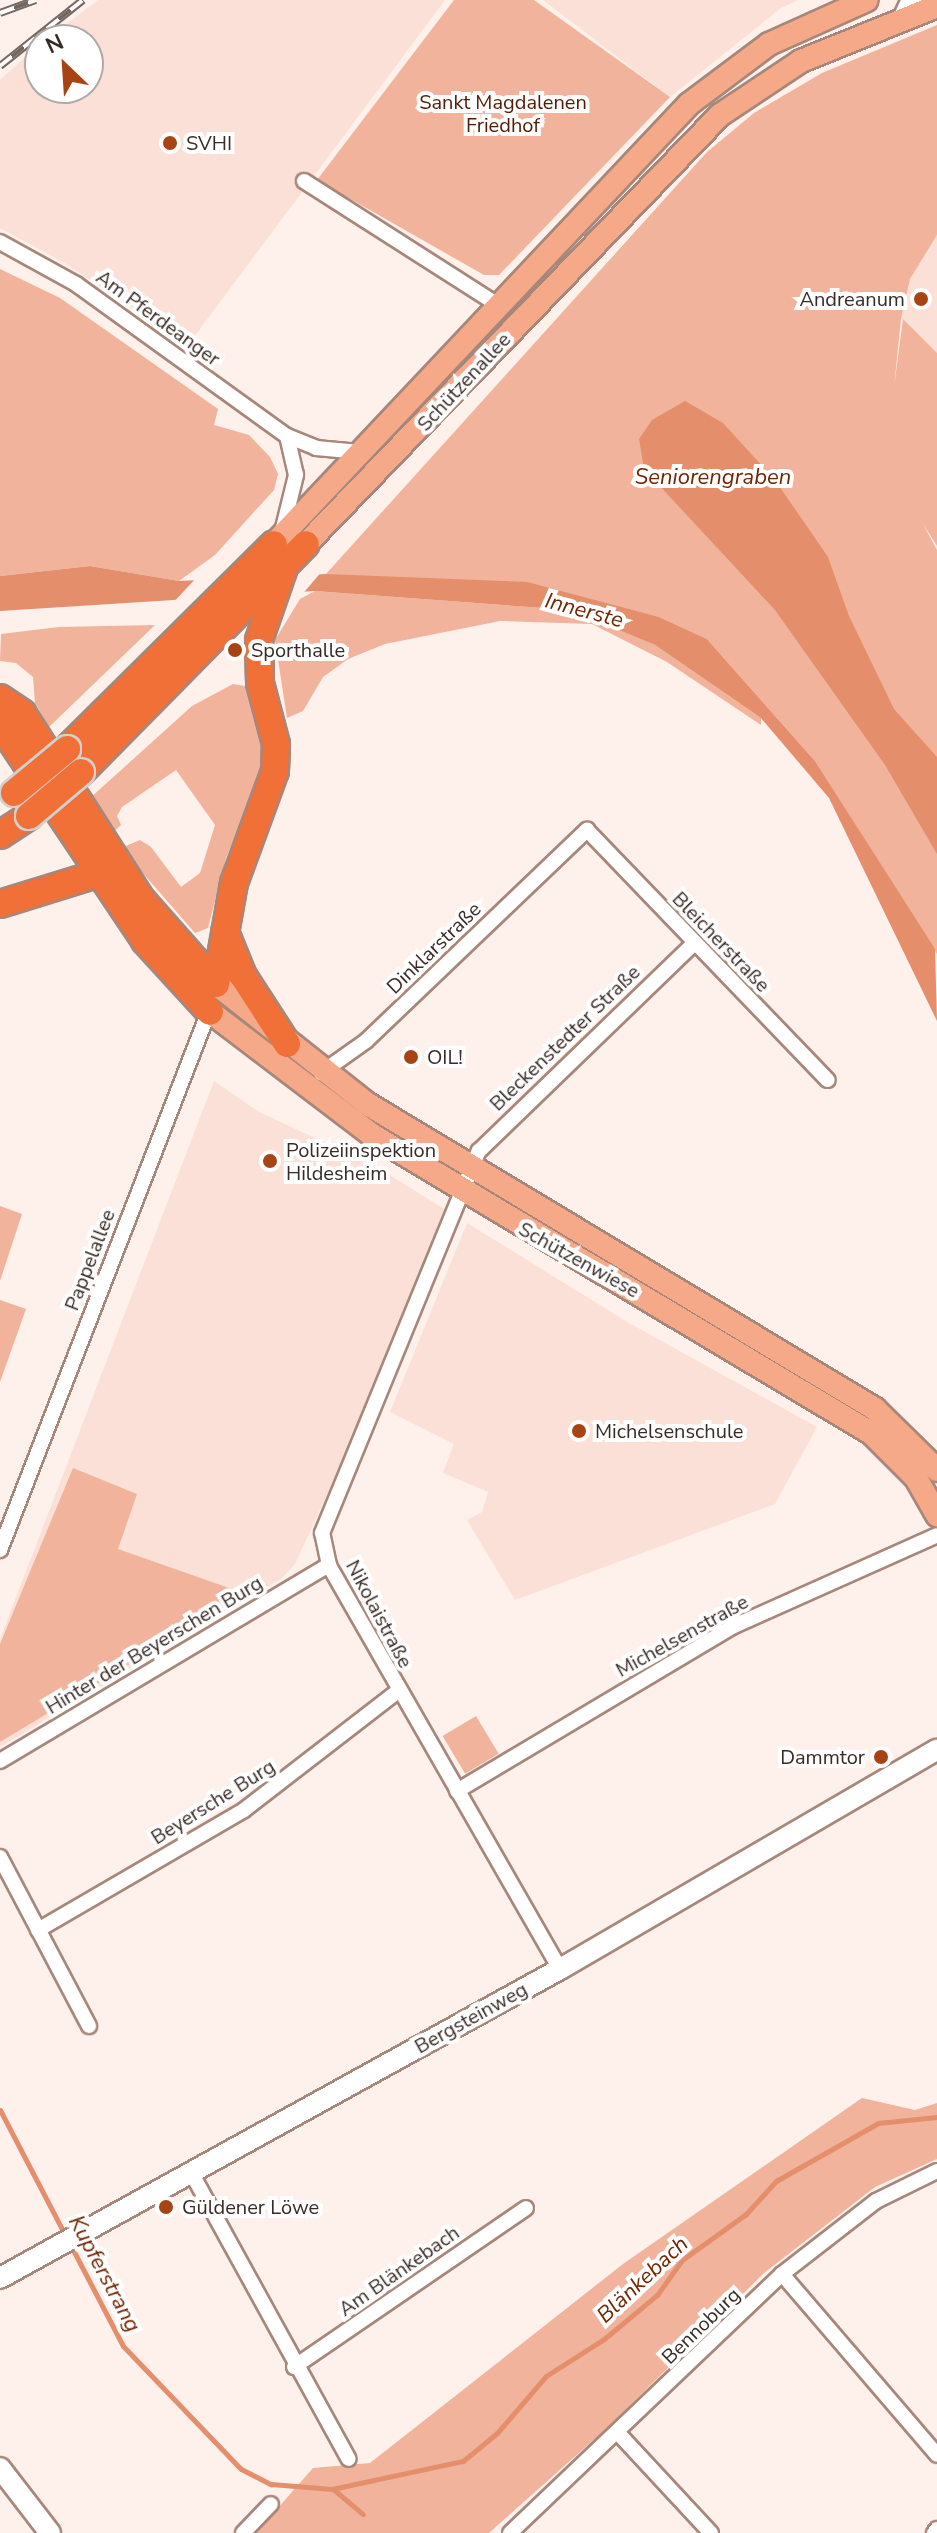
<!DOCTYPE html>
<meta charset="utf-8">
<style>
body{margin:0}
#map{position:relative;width:937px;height:2533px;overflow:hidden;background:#fef0eb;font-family:"Nunito Sans",sans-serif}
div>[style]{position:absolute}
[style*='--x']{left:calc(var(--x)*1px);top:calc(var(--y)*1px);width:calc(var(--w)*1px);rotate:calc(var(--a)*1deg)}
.built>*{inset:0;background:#fae0d6}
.green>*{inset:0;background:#f1b39b;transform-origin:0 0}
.water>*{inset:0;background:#e48e6c}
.pier>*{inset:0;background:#fef0eb}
.stream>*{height:5px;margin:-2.5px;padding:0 2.5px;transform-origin:2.5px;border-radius:2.5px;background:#e48e6c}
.roads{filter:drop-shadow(2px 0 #a7877b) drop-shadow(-2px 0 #a7877b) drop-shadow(0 2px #a7877b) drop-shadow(0 -2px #a7877b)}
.street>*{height:14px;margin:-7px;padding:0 7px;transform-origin:7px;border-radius:7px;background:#fff}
.secondary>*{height:20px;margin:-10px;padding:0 10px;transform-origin:10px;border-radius:10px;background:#fff}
.primary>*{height:22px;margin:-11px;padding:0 11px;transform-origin:11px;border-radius:11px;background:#f6a988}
.highway>*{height:26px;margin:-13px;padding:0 13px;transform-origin:13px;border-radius:13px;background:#f07038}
.rail>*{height:8px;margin-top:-4px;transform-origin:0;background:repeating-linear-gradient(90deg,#fff 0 15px,#746661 0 30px);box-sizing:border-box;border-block:2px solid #746661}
.bridges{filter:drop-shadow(2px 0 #d3d0cf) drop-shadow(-2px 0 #d3d0cf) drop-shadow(0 2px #d3d0cf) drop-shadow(0 -2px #d3d0cf)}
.highway-bridge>*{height:26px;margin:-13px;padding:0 13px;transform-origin:13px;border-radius:13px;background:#f07038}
.dots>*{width:22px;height:22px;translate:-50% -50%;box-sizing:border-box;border:4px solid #fff;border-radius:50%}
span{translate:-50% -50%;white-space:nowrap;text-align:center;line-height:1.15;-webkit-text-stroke:8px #fff;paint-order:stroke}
.park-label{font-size:20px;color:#521c04}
.poi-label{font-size:20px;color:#382b26}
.left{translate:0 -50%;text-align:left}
.right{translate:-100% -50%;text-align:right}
.street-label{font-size:20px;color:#382b26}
.water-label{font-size:22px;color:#712600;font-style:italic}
.north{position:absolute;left:24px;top:24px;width:80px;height:80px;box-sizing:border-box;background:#fff;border:2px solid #afaaa8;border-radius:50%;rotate:335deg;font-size:22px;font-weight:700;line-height:32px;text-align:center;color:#382b26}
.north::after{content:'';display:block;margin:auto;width:28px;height:36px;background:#a84413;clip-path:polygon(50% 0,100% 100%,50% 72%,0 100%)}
</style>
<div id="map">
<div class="built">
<div style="clip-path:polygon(98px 0,445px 0,188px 345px,63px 262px,0 228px,0 80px,40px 44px,40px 88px,88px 88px,88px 40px,45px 40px)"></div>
<div style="clip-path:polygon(543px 0,798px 0,781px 8px,670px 97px)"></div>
<div style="clip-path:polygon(937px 235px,937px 353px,901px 319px,910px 279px)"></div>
<div style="clip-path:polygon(214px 1081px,259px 1112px,375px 1166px,446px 1210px,369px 1404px,295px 1564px,282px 1578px,0 1747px,0 1639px)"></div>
<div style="clip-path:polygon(467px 1223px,629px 1323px,817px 1427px,775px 1504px,515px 1600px,467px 1520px,482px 1512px,488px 1492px,443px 1473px,454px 1444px,390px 1412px)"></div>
</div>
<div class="green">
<div style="clip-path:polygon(454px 0,534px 0,670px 97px,499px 275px,484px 275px,317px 180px)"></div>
<div style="clip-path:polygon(937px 25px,937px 235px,910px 279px,901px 319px,894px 387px,903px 319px,937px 353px,937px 546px,923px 524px,937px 550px,937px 954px,815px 761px,707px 639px,659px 617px,595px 603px,326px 574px,707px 152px,754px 113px,822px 73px)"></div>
<div style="clip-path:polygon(0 269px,60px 298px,218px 409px,214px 425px,249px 435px,270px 457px,278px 474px,274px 490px,215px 555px,179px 581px,90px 566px,0 576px)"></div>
<div style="clip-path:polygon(315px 591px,570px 610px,655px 645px,761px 718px,761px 725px,667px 662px,592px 624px,500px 621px,385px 644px,348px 659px,323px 677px,303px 711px,287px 718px,275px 640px,300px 599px)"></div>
<div style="clip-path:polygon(155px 625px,49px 727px,35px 703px,33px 677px,16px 663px,0 661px,1px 634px,59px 627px)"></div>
<div style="clip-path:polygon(233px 684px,245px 686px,262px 740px,264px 767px,226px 858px,208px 928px,195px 933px,121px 848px,140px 840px,151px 847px,181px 887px,200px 873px,215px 825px,176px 770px,122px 807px,117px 816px,121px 825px,112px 833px,89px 799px,192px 706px)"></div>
<div style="clip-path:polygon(0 1206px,22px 1214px,0 1281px)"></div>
<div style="clip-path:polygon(0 1300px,26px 1309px,0 1382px)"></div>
<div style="clip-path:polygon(73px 1468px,137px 1494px,118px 1549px,246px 1594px,0 1742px,0 1644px)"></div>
<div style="left:476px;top:1716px;width:44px;height:39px;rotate:59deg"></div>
<div style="clip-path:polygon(862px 2098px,915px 2110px,937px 2103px,937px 2159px,875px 2187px,764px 2273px,608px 2427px,489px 2533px,256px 2533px,313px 2468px,370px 2463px,623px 2264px)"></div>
</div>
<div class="water">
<div style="clip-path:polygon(685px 401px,723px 423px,775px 480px,828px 557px,849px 616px,894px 709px,937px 757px,937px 854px,885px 765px,775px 610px,644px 469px,639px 439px,652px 420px)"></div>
<div style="clip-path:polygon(90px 566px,179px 581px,326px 574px,527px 582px,659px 617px,707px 639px,815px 761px,935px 949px,937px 1021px,829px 798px,761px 718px,655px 645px,570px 610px,315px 591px,0 611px,0 576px)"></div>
</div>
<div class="pier">
<div style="clip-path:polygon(323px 570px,300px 597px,169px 607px,198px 576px)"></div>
</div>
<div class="stream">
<div style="--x:0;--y:2110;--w:143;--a:62.5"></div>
<div style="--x:71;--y:2246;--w:113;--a:62.5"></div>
<div style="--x:123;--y:2346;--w:170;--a:46.2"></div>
<div style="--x:241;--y:2469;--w:34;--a:27"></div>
<div style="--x:271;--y:2484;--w:61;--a:4.7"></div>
<div style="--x:332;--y:2489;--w:134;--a:-12.1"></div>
<div style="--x:463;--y:2461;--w:44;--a:-39.5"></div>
<div style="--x:497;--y:2433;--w:75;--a:-49.3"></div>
<div style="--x:546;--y:2376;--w:69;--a:-32.5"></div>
<div style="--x:604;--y:2339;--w:69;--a:-39.7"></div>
<div style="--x:657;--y:2295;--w:43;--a:-54.5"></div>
<div style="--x:682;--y:2260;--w:79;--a:-35.7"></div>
<div style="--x:746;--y:2214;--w:45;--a:-47.7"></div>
<div style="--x:776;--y:2181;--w:117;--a:-29.6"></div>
<div style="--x:878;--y:2123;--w:59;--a:-5.8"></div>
<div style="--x:333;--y:2489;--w:39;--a:40"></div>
</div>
<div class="roads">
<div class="street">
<div style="--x:304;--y:181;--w:230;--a:32.6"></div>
<div style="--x:0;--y:242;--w:87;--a:28.9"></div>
<div style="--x:76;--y:284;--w:260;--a:35.8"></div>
<div style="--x:287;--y:436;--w:31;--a:22"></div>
<div style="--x:316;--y:448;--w:44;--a:5.2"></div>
<div style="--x:283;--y:528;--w:55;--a:-76.2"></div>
<div style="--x:296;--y:475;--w:40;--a:-103"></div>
<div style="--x:321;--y:1073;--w:55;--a:-35.4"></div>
<div style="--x:366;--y:1041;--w:306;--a:-43.7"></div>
<div style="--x:587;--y:830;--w:347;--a:46.1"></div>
<div style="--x:0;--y:1550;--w:583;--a:-68.8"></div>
<div style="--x:0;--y:1761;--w:383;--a:-30.8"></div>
<div style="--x:457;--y:1791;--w:322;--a:-30.8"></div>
<div style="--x:734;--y:1626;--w:222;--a:-24.1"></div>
<div style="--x:0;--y:1857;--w:191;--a:62.2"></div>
<div style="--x:38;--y:1930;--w:238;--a:-30.2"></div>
<div style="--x:244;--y:1810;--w:195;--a:-37.7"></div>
<div style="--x:560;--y:1969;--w:465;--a:-119.8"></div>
<div style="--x:329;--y:1565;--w:33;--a:-102"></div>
<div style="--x:322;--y:1533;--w:413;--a:-67.7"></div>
<div style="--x:479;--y:1151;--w:298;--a:-44"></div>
<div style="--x:192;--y:2174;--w:325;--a:61.2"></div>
<div style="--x:782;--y:2274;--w:238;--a:49.4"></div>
<div style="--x:294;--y:2367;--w:281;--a:-34.4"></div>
<div style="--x:619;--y:2434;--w:135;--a:47.1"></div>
<div style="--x:243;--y:2533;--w:40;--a:-46"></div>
<div style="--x:510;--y:2533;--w:376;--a:-43.6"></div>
<div style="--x:782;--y:2274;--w:119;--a:-37.8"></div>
<div style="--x:876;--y:2201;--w:68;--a:-26.2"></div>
<div style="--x:934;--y:2533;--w:5;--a:-53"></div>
</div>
<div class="secondary">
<div style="--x:903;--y:19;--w:21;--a:-65"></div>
<div style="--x:0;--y:2278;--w:640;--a:-28.89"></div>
<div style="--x:560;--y:1969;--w:436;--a:-30.2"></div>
<div style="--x:0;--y:2468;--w:82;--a:52.4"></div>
</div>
<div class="primary">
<div style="--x:274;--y:544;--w:605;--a:-46.67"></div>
<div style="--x:689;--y:104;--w:100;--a:-36.9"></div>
<div style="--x:769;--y:44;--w:107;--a:-24.2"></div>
<div style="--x:306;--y:544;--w:596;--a:-46.02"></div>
<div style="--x:720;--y:115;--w:97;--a:-33.7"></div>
<div style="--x:801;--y:61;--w:147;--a:-22"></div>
<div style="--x:216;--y:984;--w:191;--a:38.4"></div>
<div style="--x:366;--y:1103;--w:594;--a:31.01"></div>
<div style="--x:875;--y:1409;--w:87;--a:44.5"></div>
<div style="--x:210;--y:1012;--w:203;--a:37.2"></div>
<div style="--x:372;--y:1135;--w:581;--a:30.85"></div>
<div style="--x:871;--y:1433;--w:64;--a:45"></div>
<div style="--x:916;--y:1478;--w:43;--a:60.4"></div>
</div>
<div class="highway">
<div style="--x:0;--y:698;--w:27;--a:34"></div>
<div style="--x:22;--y:713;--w:221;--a:57.4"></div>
<div style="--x:141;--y:899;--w:113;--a:48.6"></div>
<div style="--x:0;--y:724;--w:261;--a:56.2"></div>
<div style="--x:145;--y:941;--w:96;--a:47.5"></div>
<div style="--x:67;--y:749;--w:291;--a:-44.7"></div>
<div style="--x:81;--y:772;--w:320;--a:-45.4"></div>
<div style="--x:0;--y:835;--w:35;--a:-33"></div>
<div style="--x:0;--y:904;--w:102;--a:-17.2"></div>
<div style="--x:225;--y:932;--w:48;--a:67.8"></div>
<div style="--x:243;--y:976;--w:81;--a:57.1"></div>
<div style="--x:216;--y:984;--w:103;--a:-79.9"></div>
<div style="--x:234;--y:883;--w:119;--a:-69.9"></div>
<div style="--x:275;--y:771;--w:27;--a:-88"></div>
<div style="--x:276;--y:744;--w:63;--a:-104.7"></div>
<div style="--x:260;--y:683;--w:43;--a:-91.3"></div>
<div style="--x:259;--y:640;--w:76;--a:-70.9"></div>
</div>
</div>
<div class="rail">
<div style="--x:0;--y:13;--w:38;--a:-20"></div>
<div style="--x:0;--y:66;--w:106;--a:-38.5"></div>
</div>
<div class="bridges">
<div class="highway-bridge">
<div style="--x:14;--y:793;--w:69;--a:-39.7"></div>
<div style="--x:29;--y:816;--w:68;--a:-40.2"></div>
</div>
</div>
<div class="dots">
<div style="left:170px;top:143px;background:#a84413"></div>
<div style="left:921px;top:299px;background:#a84413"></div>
<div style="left:235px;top:650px;background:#a84413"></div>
<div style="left:411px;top:1057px;background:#a84413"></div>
<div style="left:270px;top:1161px;background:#a84413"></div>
<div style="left:579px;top:1431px;background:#a84413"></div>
<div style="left:881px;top:1757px;background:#a84413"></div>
<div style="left:166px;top:2207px;background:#a84413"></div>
</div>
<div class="park-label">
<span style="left:503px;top:114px">Sankt Magdalenen<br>Friedhof</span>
</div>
<div class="poi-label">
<span class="left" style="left:186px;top:143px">SVHI</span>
<span class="right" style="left:905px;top:299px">Andreanum</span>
<span class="left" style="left:251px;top:650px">Sporthalle</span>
<span class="left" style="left:427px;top:1057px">OIL!</span>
<span class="left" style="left:286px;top:1162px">Polizeiinspektion<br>Hildesheim</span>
<span class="left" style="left:595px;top:1431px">Michelsenschule</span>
<span class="right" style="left:865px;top:1757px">Dammtor</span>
<span class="left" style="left:182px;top:2207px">Güldener Löwe</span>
</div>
<div class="street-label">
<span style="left:158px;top:318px;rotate:36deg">Am Pferdeanger</span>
<span style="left:464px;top:382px;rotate:-47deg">Schützenallee</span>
<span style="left:721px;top:942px;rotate:46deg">Bleicherstraße</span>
<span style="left:434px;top:948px;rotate:-44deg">Dinklarstraße</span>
<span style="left:565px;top:1038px;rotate:-44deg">Bleckenstedter Straße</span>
<span style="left:90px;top:1260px;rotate:-69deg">Pappelallee</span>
<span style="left:579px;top:1260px;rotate:29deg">Schützenwiese</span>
<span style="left:379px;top:1614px;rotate:62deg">Nikolaistraße</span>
<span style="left:682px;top:1636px;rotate:-29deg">Michelsenstraße</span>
<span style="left:154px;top:1645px;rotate:-31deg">Hinter der Beyerschen Burg</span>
<span style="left:213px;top:1802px;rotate:-32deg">Beyersche Burg</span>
<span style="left:471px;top:2018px;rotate:-29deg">Bergsteinweg</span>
<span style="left:399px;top:2271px;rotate:-35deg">Am Blänkebach</span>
<span style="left:701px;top:2326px;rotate:-44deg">Bennoburg</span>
</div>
<div class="water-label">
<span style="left:713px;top:478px">Seniorengraben</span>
<span style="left:584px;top:611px;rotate:15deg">Innerste</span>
<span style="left:104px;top:2274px;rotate:62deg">Kupferstrang</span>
<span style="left:643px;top:2280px;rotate:-43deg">Blänkebach</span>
</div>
<div class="north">N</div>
</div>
